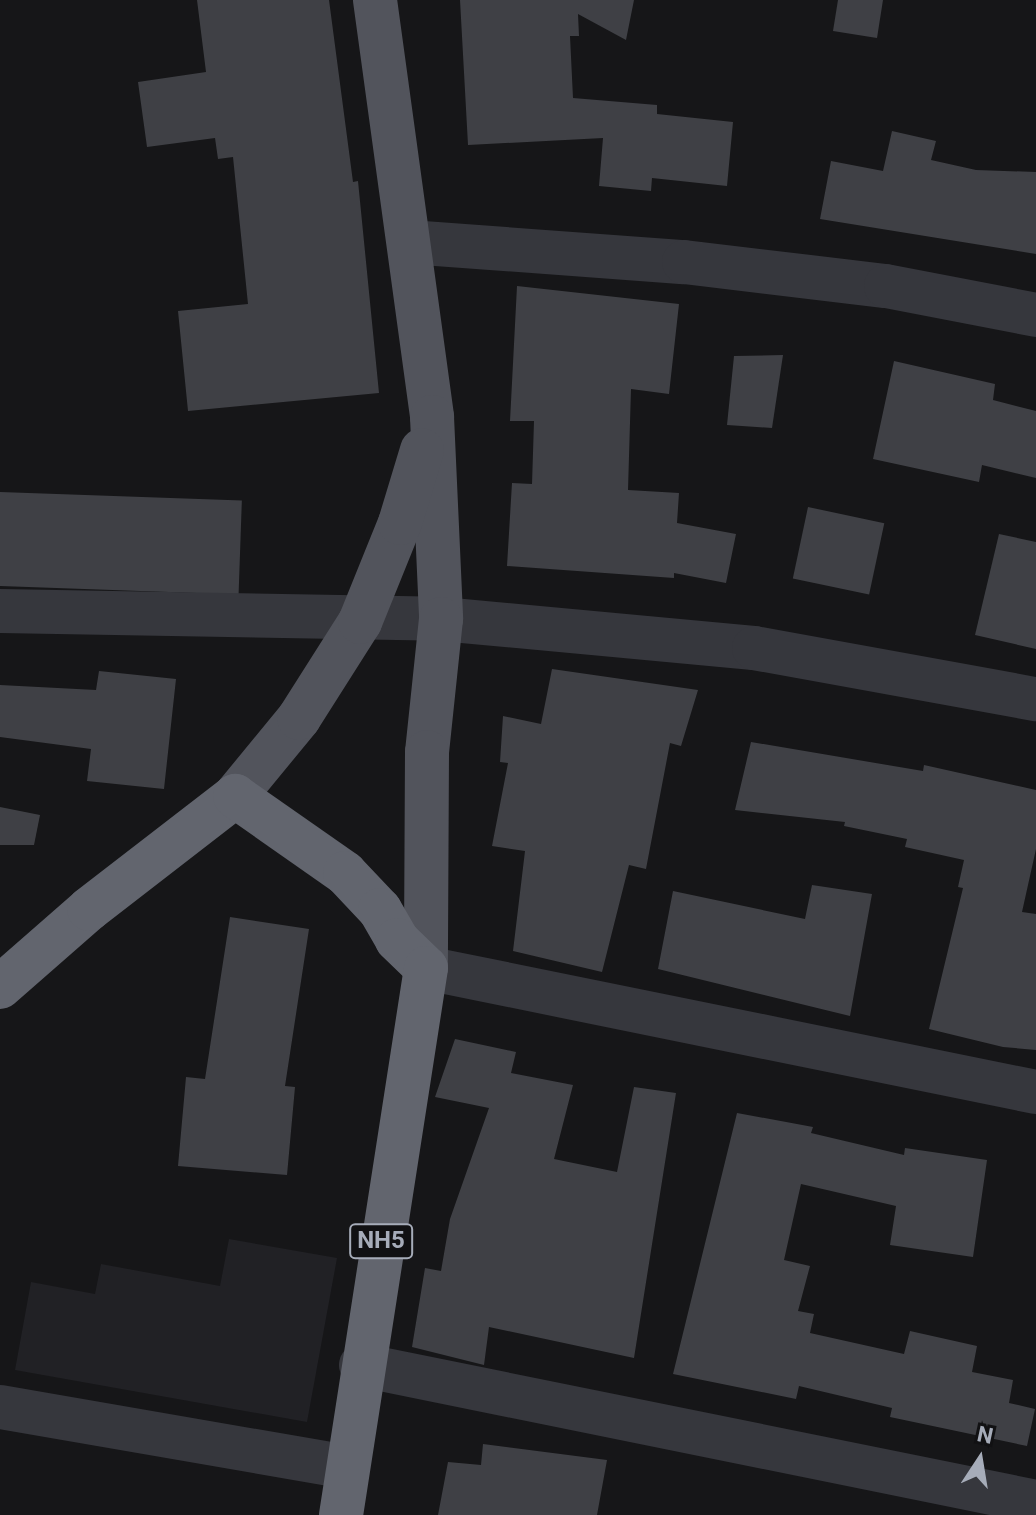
<!DOCTYPE html>
<style>
body{margin:0}
#map{position:relative;width:1036px;height:1515px;overflow:hidden;background:#161618;font-family:Roboto,sans-serif}
div>[style]{position:absolute}
[style*='--x']{left:calc(var(--x)*1px);top:calc(var(--y)*1px);width:calc(var(--w)*1px);rotate:calc(var(--a)*1deg)}
.built>*{inset:0;background:#212125}
.building>*{inset:0;background:#3f4045;transform-origin:0 0}
.minor>*{height:44px;margin:-22px;padding:0 22px;transform-origin:22px;border-radius:22px;background:#36373d}
.major>*{height:44px;margin:-22px;padding:0 22px;transform-origin:22px;border-radius:22px;background:#52545c}
.highway>*{height:44px;margin:-22px;padding:0 22px;transform-origin:22px;border-radius:22px;background:#62656e}
span{translate:-50% -50%;white-space:nowrap;text-align:center;line-height:1.15;-webkit-text-stroke:7px #111113;paint-order:stroke}
.shield-label span{padding:2px 6px;background:#111113;border:2px solid;border-radius:6px;-webkit-text-stroke-width:0}
.shield-label{font-size:24px;color:#a6acb9;font-weight:700}
.north{position:absolute;left:940px;top:1419px;width:80px;height:80px;-webkit-text-stroke:6px #111113;paint-order:stroke;rotate:12deg;font-size:22px;font-weight:700;line-height:32px;text-align:center;color:#a6acb9}
.north::after{content:'';display:block;margin:auto;width:28px;height:36px;background:#a6acb9;clip-path:polygon(50% 0,100% 100%,50% 72%,0 100%)}
</style>
<div id="map">
<div class="built">
<div style="clip-path:polygon(229px 1239px,337px 1258px,307px 1422px,15px 1370px,31px 1282px,95px 1294px,101px 1264px,220px 1286px)"></div>
</div>
<div class="building">
<div style="clip-path:polygon(197px 0,329px 0,353px 182px,358px 181px,379px 393px,188px 411px,178px 311px,248px 304px,233px 157px,218px 159px,215px 138px,147px 147px,138px 82px,206px 72px)"></div>
<div style="clip-path:polygon(460px 0,634px 0,626px 40px,578px 14px,579px 36px,570px 36px,573px 98px,657px 105px,657px 114px,733px 122px,727px 186px,652px 178px,651px 191px,599px 186px,603px 138px,468px 145px)"></div>
<div style="clip-path:polygon(838px 0,883px 0,877px 38px,833px 31px)"></div>
<div style="clip-path:polygon(892px 131px,936px 141px,931px 160px,976px 170px,1036px 172px,1036px 254px,820px 219px,831px 161px,883px 171px)"></div>
<div style="clip-path:polygon(517px 286px,679px 304px,669px 394px,631px 389px,628px 490px,679px 493px,677px 523px,736px 534px,726px 583px,674px 573px,674px 578px,507px 566px,512px 483px,532px 484px,534px 421px,510px 421px)"></div>
<div style="clip-path:polygon(783px 355px,772px 428px,727px 425px,734px 356px)"></div>
<div style="clip-path:polygon(894px 361px,995px 384px,993px 400px,1036px 411px,1036px 478px,982px 465px,979px 482px,873px 459px)"></div>
<div style="left:0;top:492px;width:242px;height:94px;rotate:2deg"></div>
<div style="left:808px;top:507px;width:78px;height:73px;rotate:12deg"></div>
<div style="clip-path:polygon(999px 534px,1036px 542px,1036px 649px,975px 635px)"></div>
<div style="clip-path:polygon(552px 669px,698px 690px,681px 746px,670px 743px,646px 869px,629px 865px,602px 972px,513px 951px,525px 851px,492px 846px,508px 763px,500px 762px,503px 716px,541px 724px)"></div>
<div style="clip-path:polygon(99px 671px,176px 679px,164px 789px,87px 781px,91px 749px,0 737px,0 685px,96px 690px)"></div>
<div style="clip-path:polygon(751px 742px,923px 771px,924px 765px,1036px 790px,1036px 849px,1022px 912px,1036px 914px,1036px 1050px,1003px 1047px,929px 1029px,963px 888px,958px 887px,964px 860px,905px 847px,907px 839px,844px 826px,845px 822px,735px 810px)"></div>
<div style="clip-path:polygon(0 807px,40px 815px,34px 845px,0 845px)"></div>
<div style="clip-path:polygon(812px 885px,872px 894px,850px 1016px,658px 969px,673px 891px,805px 919px)"></div>
<div style="clip-path:polygon(230px 917px,309px 929px,285px 1086px,295px 1087px,287px 1175px,178px 1166px,186px 1077px,205px 1079px)"></div>
<div style="clip-path:polygon(455px 1039px,516px 1052px,511px 1073px,573px 1085px,554px 1159px,617px 1172px,634px 1087px,676px 1093px,634px 1358px,489px 1327px,484px 1365px,412px 1347px,425px 1268px,441px 1271px,450px 1219px,489px 1108px,435px 1097px)"></div>
<div style="clip-path:polygon(737px 1113px,813px 1127px,811px 1133px,904px 1155px,905px 1148px,987px 1160px,973px 1257px,890px 1245px,896px 1206px,801px 1184px,784px 1260px,810px 1266px,798px 1311px,814px 1314px,810px 1333px,904px 1354px,910px 1331px,977px 1346px,972px 1372px,1013px 1380px,1009px 1403px,1035px 1409px,1027px 1446px,890px 1417px,892px 1408px,799px 1386px,796px 1399px,673px 1374px)"></div>
<div style="clip-path:polygon(483px 1444px,607px 1460px,597px 1515px,438px 1515px,448px 1462px,481px 1465px)"></div>
</div>
<div class="minor">
<div style="--x:409;--y:242;--w:276;--a:4.2"></div>
<div style="--x:684;--y:262;--w:203;--a:6.8"></div>
<div style="--x:886;--y:286;--w:153;--a:10.9"></div>
<div style="--x:0;--y:611;--w:441;--a:1"></div>
<div style="--x:441;--y:619;--w:314;--a:5.3"></div>
<div style="--x:754;--y:648;--w:287;--a:10.3"></div>
<div style="--x:426;--y:968;--w:622;--a:11.49"></div>
<div style="--x:361;--y:1365;--w:689;--a:11.47"></div>
<div style="--x:0;--y:1407;--w:351;--a:9.8"></div>
</div>
<div class="major">
<div style="--x:375;--y:0;--w:421;--a:82.2"></div>
<div style="--x:432;--y:417;--w:202;--a:87.4"></div>
<div style="--x:441;--y:619;--w:134;--a:96"></div>
<div style="--x:427;--y:752;--w:216;--a:90.3"></div>
<div style="--x:235;--y:796;--w:101;--a:-50.6"></div>
<div style="--x:299;--y:718;--w:114;--a:-57.6"></div>
<div style="--x:360;--y:622;--w:107;--a:-68"></div>
<div style="--x:400;--y:523;--w:76;--a:-73.2"></div>
</div>
<div class="highway">
<div style="--x:0;--y:987;--w:118;--a:-41.2"></div>
<div style="--x:89;--y:909;--w:185;--a:-37.7"></div>
<div style="--x:235;--y:796;--w:134;--a:35"></div>
<div style="--x:345;--y:873;--w:51;--a:46.6"></div>
<div style="--x:380;--y:910;--w:34;--a:60"></div>
<div style="--x:397;--y:940;--w:40;--a:44"></div>
<div style="--x:426;--y:968;--w:554;--a:98.83"></div>
</div>
<div class="shield-label">
<span style="left:381px;top:1241px">NH5</span>
</div>
<div class="north">N</div>
</div>
